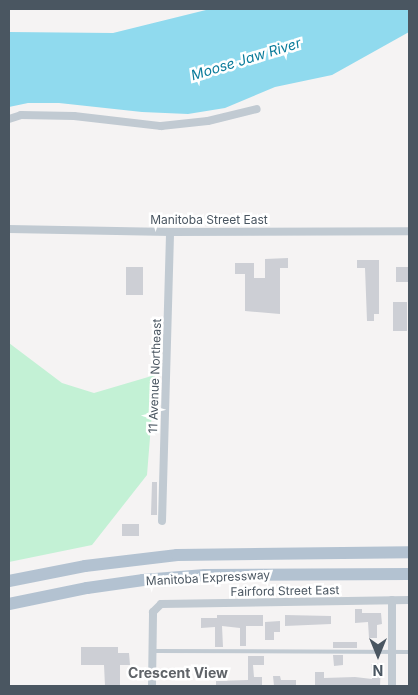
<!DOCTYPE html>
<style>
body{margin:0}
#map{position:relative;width:418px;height:695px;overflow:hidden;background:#f5f3f3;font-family:Inter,sans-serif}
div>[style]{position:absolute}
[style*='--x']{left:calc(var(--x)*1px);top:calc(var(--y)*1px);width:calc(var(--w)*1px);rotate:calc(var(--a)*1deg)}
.green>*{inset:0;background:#c3f1d5}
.water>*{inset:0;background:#90daee}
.building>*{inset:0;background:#cdcfd5;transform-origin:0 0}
.service>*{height:4px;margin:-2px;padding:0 2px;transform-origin:2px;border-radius:2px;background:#c1cad2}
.minor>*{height:8px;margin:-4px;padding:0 4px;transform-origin:4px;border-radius:4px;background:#c1cad2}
.primary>*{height:12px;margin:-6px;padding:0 6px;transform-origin:6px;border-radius:6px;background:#b3c2d1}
span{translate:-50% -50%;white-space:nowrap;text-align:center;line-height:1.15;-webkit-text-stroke:5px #fff;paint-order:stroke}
.street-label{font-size:12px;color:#4a5661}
.water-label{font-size:14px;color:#0c7c9b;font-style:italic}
.neighbourhood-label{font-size:14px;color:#5f6368;font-weight:700}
.frame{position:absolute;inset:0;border:10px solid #4a5661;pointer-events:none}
.north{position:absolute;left:353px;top:630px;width:50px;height:50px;-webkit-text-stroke:4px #fff;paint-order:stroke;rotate:180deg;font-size:14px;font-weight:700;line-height:20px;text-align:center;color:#4a5661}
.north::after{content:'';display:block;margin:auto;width:18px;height:22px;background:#4a5661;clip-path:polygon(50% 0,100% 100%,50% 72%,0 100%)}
</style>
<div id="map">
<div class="green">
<div style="clip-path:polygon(9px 343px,62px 383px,94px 393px,155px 375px,147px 475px,92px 545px,9px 562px)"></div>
</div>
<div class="water">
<div style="clip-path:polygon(210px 9px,409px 9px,409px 32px,332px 75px,275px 87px,225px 108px,188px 114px,142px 112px,59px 103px,28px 103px,9px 107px,9px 32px,113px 33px)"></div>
</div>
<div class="building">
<div style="clip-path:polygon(288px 258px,288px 268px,280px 268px,280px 314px,245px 311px,245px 274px,235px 274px,235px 263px,254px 263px,254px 278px,265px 278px,265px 259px)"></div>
<div style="clip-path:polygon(357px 260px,379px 260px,379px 314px,374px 314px,374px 321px,367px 321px,365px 268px,357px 268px)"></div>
<div style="left:126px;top:267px;width:17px;height:28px"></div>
<div style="left:396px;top:267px;width:13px;height:15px"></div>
<div style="left:407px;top:302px;width:29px;height:14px;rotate:90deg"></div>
<div style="clip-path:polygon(152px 482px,157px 482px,157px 515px,151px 515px)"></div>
<div style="left:122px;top:524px;width:17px;height:12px"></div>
<div style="clip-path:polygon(355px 609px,362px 609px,362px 613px,381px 613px,382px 624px,377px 625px,377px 638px,369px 638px,368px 622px,355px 623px)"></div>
<div style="clip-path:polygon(217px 615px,263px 615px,263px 626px,246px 626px,246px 646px,240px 646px,240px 628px,222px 626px,223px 647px,215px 647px,215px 627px,201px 628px,201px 618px,217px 618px)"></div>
<div style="clip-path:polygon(285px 615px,331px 616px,331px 624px,285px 626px)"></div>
<div style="clip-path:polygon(280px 621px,280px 632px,274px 632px,274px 640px,265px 640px,265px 622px)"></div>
<div style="left:333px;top:642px;width:24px;height:6px"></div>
<div style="clip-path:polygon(81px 647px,118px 647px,118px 653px,129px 653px,130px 665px,120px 665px,120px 686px,105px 686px,104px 665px,81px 665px)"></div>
<div style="clip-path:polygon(333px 655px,343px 655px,343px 665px,334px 666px)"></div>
<div style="clip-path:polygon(248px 656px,264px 656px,264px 665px,253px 665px,254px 677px,262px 677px,262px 686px,216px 686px,216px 681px,248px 680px)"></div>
<div style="clip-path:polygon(381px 663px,380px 686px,315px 686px,315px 672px,324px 672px,324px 678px,355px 677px,372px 679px,371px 664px)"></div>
<div style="clip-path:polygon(273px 676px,280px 676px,281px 680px,296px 680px,296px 686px,274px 686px)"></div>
</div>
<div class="service">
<div style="--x:153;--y:651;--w:256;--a:0.2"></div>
</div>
<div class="minor">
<div style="--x:9;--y:119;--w:13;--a:-18"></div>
<div style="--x:21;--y:115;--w:53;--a:1.1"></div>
<div style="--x:74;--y:116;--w:88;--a:6.6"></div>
<div style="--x:161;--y:126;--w:47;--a:-6.1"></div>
<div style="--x:208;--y:121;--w:50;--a:-13.8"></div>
<div style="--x:9;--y:229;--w:161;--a:1.1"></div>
<div style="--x:170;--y:232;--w:239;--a:-0.2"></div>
<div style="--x:162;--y:521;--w:289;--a:-88.4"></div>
<div style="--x:392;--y:600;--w:86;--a:90"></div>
<div style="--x:152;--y:686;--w:74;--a:-89.2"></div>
<div style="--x:153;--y:612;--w:11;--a:-45"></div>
<div style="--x:161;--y:604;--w:248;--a:-0.9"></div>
</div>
<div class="primary">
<div style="--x:9;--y:581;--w:77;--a:-11.2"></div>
<div style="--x:85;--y:566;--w:93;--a:-6.8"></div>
<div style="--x:177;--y:555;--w:232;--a:-0.7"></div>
<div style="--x:9;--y:604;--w:80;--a:-11.6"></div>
<div style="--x:87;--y:588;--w:57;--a:-8.1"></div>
<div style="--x:143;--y:580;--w:62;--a:-4.6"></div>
<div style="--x:205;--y:575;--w:204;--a:-0.3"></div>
</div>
<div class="street-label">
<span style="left:209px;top:220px">Manitoba Street East</span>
<span style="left:155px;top:376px;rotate:-88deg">11 Avenue Northeast</span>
<span style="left:208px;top:578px;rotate:-3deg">Manitoba Expressway</span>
<span style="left:285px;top:591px;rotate:-1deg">Fairford Street East</span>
</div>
<div class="water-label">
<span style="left:246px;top:59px;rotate:-17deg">Moose Jaw River</span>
</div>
<div class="neighbourhood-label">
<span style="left:178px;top:673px">Crescent View</span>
</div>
<div class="frame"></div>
<div class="north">N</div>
</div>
